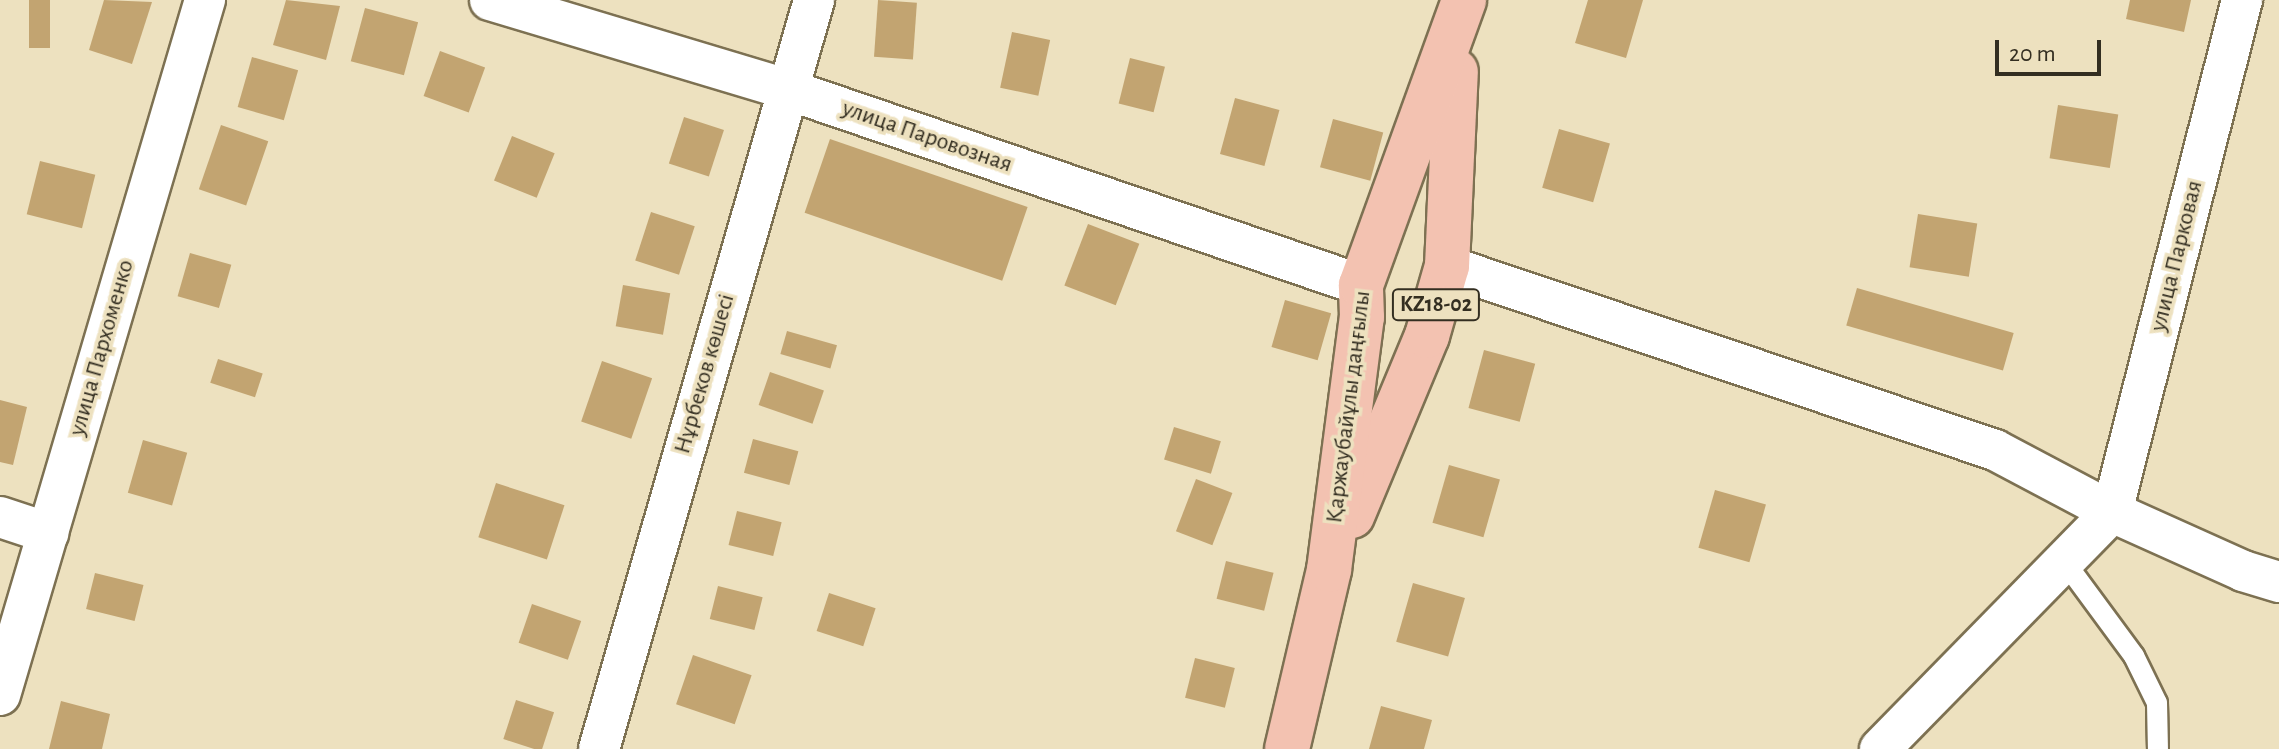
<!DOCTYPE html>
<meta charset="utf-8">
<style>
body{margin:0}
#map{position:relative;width:2279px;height:749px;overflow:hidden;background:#ede1bf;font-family:"Alegreya Sans",sans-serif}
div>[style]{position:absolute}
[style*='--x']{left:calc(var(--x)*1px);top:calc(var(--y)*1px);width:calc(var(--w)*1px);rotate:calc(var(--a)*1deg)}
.building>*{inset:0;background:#c2a471;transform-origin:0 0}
.roads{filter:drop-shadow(2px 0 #7d7152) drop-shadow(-2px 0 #7d7152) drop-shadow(0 2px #7d7152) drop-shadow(0 -2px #7d7152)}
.lane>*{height:20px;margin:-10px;padding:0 10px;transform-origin:10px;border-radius:10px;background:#fff}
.street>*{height:40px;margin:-20px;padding:0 20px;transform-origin:20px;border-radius:20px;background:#fff}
.highway>*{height:44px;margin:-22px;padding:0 22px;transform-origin:22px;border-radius:22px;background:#f3c2b1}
span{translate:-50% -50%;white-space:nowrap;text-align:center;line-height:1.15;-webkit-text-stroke:7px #ede1bf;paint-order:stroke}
.shield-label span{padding:2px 6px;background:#ede1bf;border:2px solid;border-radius:6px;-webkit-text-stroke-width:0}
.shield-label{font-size:22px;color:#332e21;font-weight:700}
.street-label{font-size:24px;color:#332e21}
.scale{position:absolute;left:1995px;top:40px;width:106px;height:36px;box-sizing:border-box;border:4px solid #332e21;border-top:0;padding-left:10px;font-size:24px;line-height:28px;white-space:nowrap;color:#332e21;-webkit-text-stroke:6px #ede1bf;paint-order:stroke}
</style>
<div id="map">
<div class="building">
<div style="left:29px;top:0;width:21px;height:48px"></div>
<div style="clip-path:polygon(104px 0,152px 2px,132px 64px,89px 50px)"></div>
<div style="clip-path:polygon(286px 0,340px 6px,326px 60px,273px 45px)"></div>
<div style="left:878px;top:0;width:39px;height:57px;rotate:4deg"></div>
<div style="clip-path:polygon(1588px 0,1643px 0,1626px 58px,1575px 43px)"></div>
<div style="clip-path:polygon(2130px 0,2191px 0,2184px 32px,2126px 19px)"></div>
<div style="left:365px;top:8px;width:55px;height:55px;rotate:15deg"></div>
<div style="left:1012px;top:32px;width:39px;height:57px;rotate:12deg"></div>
<div style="left:440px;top:51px;width:48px;height:48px;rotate:20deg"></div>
<div style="left:252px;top:57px;width:48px;height:52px;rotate:16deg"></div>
<div style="left:1130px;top:58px;width:36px;height:47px;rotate:14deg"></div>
<div style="left:1235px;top:98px;width:46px;height:58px;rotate:15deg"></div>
<div style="left:2058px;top:105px;width:61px;height:54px;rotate:9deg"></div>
<div style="left:684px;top:117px;width:42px;height:49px;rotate:18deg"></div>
<div style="left:1333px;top:119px;width:52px;height:50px;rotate:15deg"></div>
<div style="left:221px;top:125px;width:50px;height:68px;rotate:19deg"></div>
<div style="left:1559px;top:129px;width:53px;height:61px;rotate:16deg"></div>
<div style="left:512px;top:136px;width:46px;height:48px;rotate:22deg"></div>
<div style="left:830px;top:139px;width:209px;height:78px;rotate:19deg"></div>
<div style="left:40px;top:161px;width:57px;height:55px;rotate:14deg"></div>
<div style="left:651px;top:212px;width:46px;height:51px;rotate:18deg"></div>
<div style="left:1918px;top:214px;width:60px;height:54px;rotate:9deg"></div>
<div style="left:1088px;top:224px;width:55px;height:66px;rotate:21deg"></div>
<div style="left:190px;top:253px;width:43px;height:45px;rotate:16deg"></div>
<div style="left:623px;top:285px;width:48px;height:42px;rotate:10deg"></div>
<div style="left:1857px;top:288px;width:163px;height:39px;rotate:16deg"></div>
<div style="left:1285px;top:300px;width:48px;height:49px;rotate:16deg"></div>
<div style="left:787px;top:331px;width:52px;height:24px;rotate:16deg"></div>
<div style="left:1484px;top:350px;width:53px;height:60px;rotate:15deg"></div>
<div style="left:218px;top:359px;width:47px;height:25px;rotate:18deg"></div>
<div style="left:602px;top:361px;width:53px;height:64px;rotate:19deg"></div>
<div style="left:770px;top:372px;width:57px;height:35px;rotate:19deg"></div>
<div style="clip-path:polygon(0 400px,27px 407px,13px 465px,0 462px)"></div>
<div style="left:1174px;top:427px;width:49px;height:34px;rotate:17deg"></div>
<div style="left:753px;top:439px;width:47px;height:35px;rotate:15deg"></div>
<div style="left:143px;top:440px;width:46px;height:55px;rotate:16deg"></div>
<div style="left:1449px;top:465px;width:53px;height:60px;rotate:16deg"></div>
<div style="left:1196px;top:479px;width:39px;height:56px;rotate:21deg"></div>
<div style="left:496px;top:483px;width:72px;height:57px;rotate:18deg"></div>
<div style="left:1715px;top:490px;width:53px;height:60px;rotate:16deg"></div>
<div style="left:737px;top:511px;width:46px;height:35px;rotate:14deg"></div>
<div style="left:1226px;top:561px;width:49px;height:39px;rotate:14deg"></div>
<div style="left:95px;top:573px;width:50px;height:37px;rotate:14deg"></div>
<div style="left:1413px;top:583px;width:54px;height:61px;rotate:16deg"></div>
<div style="left:718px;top:586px;width:46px;height:34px;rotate:14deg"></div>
<div style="left:829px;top:593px;width:49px;height:40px;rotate:18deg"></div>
<div style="left:532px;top:604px;width:52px;height:41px;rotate:19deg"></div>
<div style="left:693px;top:655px;width:62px;height:52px;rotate:19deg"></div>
<div style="left:1195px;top:658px;width:41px;height:41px;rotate:14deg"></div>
<div style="left:516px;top:700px;width:40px;height:41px;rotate:18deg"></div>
<div style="clip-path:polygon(61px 701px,110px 714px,102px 749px,49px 749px)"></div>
<div style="clip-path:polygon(1381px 706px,1432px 720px,1424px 749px,1369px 749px)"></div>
</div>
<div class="roads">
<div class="lane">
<div style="--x:2064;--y:561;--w:118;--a:53.6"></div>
<div style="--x:2134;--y:656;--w:52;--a:63.9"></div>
<div style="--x:2157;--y:703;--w:46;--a:88.8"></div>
</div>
<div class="street">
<div style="--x:490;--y:0;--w:309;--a:16.7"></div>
<div style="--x:786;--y:89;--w:607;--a:18.82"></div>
<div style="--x:1447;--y:266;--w:578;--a:18.56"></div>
<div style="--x:1995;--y:450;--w:132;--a:27.9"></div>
<div style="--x:2112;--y:512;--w:144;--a:24.2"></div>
<div style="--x:2243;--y:571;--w:38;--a:17"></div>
<div style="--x:0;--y:517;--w:51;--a:18.4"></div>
<div style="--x:0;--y:695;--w:725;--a:-73.57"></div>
<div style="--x:599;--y:749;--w:779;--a:-73.98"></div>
<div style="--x:1880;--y:749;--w:332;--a:-45.6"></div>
<div style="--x:2112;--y:512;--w:528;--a:-75.75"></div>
</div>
<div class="highway">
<div style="--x:1352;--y:516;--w:195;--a:-67.4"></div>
<div style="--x:1427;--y:336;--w:73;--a:-74.1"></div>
<div style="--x:1447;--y:266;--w:195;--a:-87.4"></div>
<div style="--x:1287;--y:749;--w:184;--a:-76.8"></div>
<div style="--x:1329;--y:570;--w:255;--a:-82.6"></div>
<div style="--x:1362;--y:317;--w:32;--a:-92"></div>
<div style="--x:1361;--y:285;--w:303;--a:-70.1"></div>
</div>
</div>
<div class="shield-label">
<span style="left:1436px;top:305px">KZ18-02</span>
</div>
<div class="street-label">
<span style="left:927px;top:137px;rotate:19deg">улица Паровозная</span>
<span style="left:2177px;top:256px;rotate:-76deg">улица Парковая</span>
<span style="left:102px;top:348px;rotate:-74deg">улица Пархоменко</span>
<span style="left:705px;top:374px;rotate:-74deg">Нұрбеков көшесі</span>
<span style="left:1349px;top:407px;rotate:-83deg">Қаржаубайұлы даңғылы</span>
</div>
<div class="scale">20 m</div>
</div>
